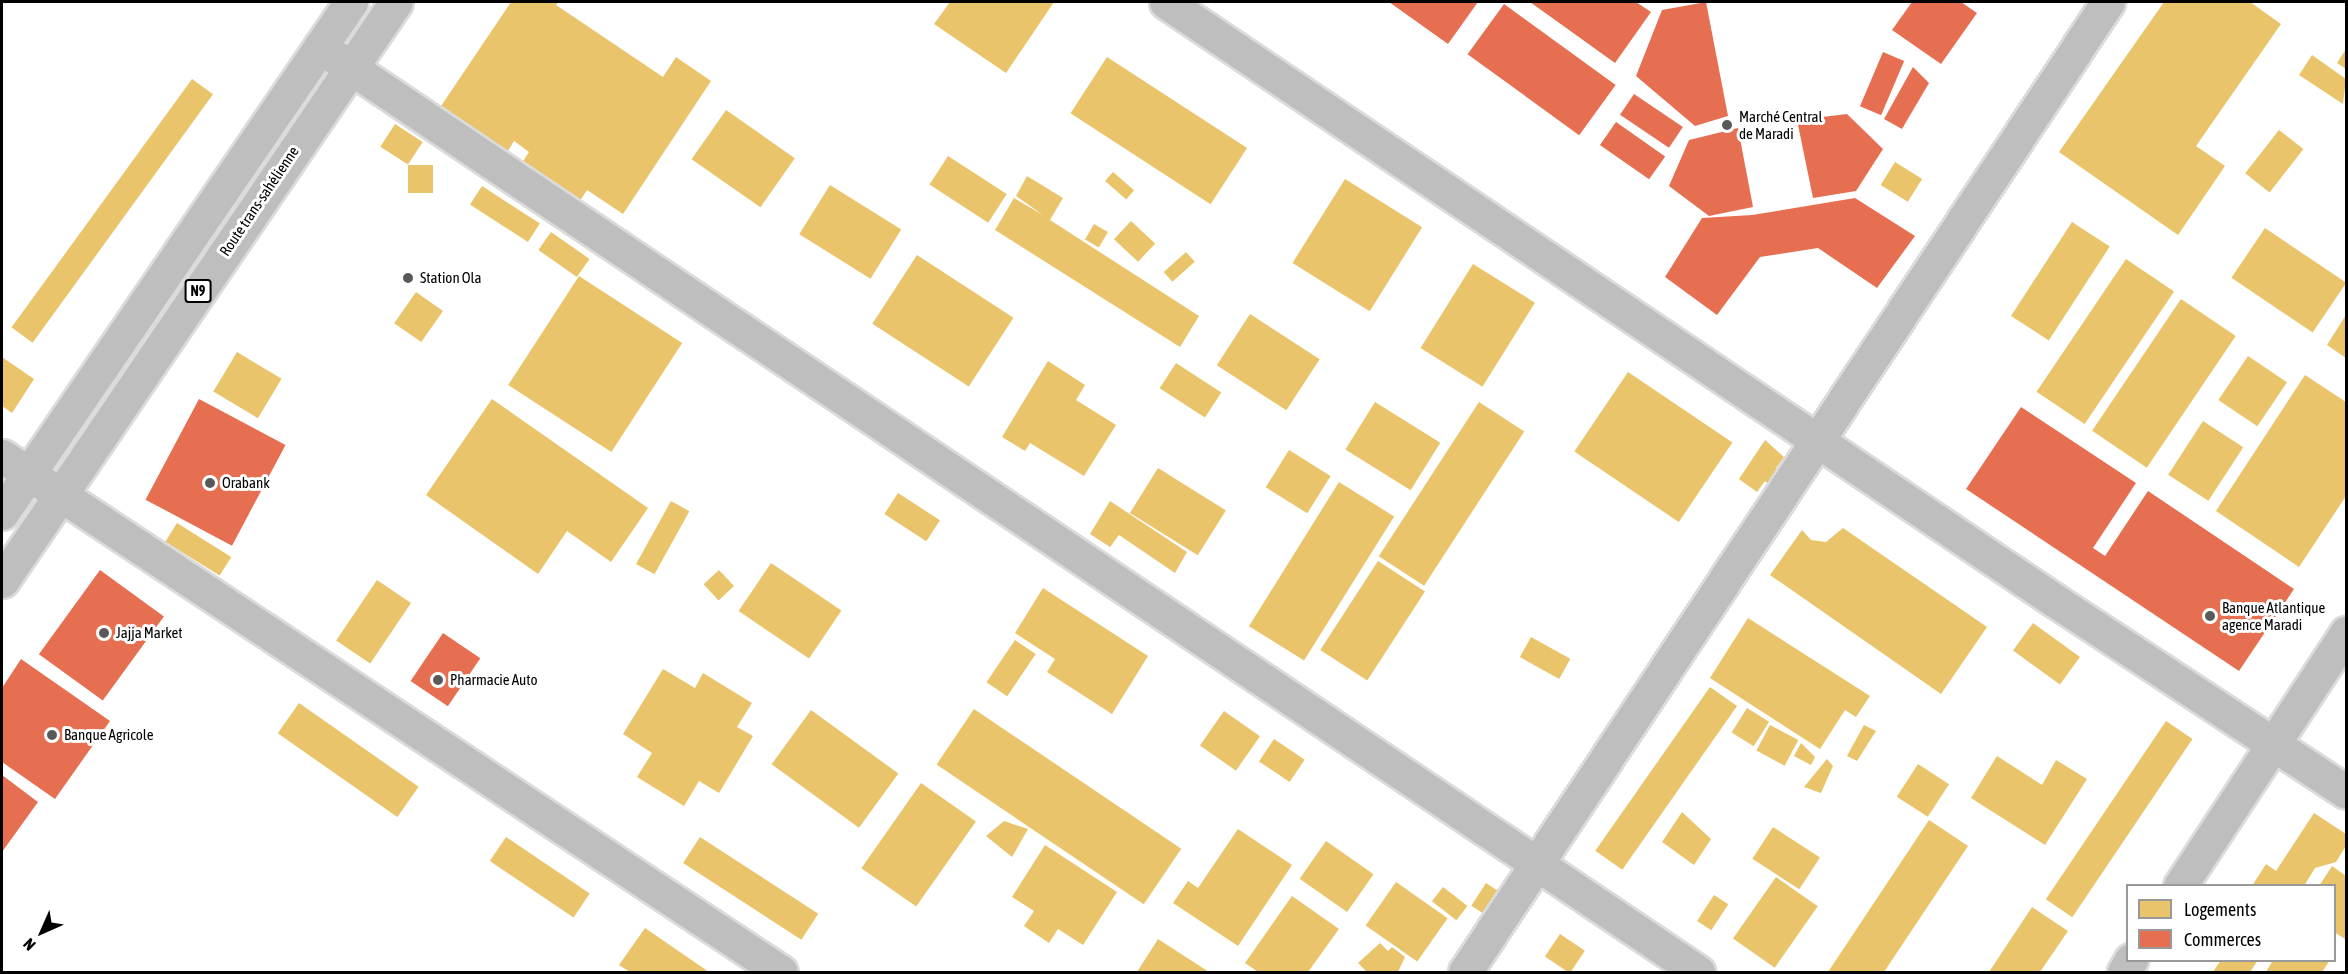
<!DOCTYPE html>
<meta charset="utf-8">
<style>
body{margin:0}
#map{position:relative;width:2348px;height:974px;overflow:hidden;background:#fff;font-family:"Asap Condensed",sans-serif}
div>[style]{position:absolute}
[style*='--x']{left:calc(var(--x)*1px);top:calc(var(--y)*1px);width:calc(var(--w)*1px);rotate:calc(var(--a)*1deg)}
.homes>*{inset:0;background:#e9c46a;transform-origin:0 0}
.shops>*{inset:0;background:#e76f51;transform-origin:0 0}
.roads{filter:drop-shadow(2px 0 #dbdbdb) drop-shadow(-2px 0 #dbdbdb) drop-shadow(0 2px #dbdbdb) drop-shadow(0 -2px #dbdbdb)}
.street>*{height:33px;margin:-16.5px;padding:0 16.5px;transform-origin:16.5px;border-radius:16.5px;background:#bebebe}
.highway>*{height:33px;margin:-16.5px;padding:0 16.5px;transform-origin:16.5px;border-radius:16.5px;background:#bebebe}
.dots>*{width:16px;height:16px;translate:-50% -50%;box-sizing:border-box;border:3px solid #fff;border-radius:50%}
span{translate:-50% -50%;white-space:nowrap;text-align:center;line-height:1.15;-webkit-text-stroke:6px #fff;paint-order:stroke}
.shield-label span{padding:2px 4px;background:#fff;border:2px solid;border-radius:4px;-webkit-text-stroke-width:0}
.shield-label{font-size:14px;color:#000;font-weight:700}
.poi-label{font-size:15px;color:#000}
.left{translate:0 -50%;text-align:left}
.street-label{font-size:15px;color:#000}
.frame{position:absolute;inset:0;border:3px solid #000;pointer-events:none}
.legend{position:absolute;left:2126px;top:884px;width:210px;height:78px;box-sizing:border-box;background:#fff;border:2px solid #999;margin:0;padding:8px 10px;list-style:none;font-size:18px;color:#000}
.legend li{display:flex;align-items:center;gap:12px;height:30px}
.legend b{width:30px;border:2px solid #999}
.north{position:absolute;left:12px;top:902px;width:60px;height:60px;-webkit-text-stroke:4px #fff;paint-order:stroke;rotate:225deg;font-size:16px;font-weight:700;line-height:24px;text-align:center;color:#000}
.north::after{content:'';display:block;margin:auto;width:21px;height:27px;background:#000;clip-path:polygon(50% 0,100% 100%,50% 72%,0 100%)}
</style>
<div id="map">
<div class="homes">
<div style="clip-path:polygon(511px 2px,558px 2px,556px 5px,663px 77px,676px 57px,711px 81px,623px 214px,587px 190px,578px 204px,520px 166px,529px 152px,514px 141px,506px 154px,439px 109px)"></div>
<div style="clip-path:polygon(950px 2px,1054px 2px,1006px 73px,934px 24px)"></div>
<div style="clip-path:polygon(2164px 2px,2250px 2px,2281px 24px,2196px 146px,2225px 166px,2178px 235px,2059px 152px)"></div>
<div style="clip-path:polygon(2346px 49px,2346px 69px,2337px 63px)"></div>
<div style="clip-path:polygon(2312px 55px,2346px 79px,2343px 104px,2299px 75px)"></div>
<div style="left:1107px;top:57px;width:167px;height:67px;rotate:33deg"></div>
<div style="left:192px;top:79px;width:26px;height:307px;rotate:36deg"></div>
<div style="left:726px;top:110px;width:84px;height:60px;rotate:35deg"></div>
<div style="left:395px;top:124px;width:33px;height:27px;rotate:33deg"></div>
<div style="left:2279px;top:130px;width:31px;height:55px;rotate:38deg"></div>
<div style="left:948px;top:156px;width:70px;height:34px;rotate:33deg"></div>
<div style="left:1895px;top:162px;width:32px;height:27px;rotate:32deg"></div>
<div style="left:408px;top:165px;width:25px;height:28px"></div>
<div style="left:1113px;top:172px;width:28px;height:12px;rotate:41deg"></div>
<div style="clip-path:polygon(1027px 176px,1063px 198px,1050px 220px,1199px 316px,1180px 347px,995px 230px,1014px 198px,1043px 215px,1016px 196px)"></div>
<div style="left:1345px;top:179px;width:91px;height:99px;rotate:32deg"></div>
<div style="left:830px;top:185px;width:84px;height:58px;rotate:32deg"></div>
<div style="left:482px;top:186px;width:69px;height:22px;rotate:33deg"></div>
<div style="left:1131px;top:221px;width:33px;height:25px;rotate:43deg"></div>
<div style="left:2072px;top:222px;width:45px;height:112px;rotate:33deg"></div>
<div style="left:1094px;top:224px;width:16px;height:18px;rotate:30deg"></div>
<div style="left:2265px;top:228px;width:98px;height:60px;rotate:34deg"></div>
<div style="left:551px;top:232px;width:47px;height:22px;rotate:35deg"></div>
<div style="left:1186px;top:252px;width:13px;height:30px;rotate:48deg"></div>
<div style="left:917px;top:255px;width:115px;height:82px;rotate:33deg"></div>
<div style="left:2126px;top:259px;width:58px;height:160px;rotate:34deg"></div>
<div style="left:1473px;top:264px;width:73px;height:99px;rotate:32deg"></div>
<div style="left:579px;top:276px;width:123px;height:130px;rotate:33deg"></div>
<div style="left:416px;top:292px;width:33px;height:38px;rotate:35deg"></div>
<div style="left:2181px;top:299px;width:66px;height:159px;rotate:34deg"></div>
<div style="left:1250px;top:314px;width:83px;height:61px;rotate:33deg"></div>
<div style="clip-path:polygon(2346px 315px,2346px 358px,2327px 345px)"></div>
<div style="left:237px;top:352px;width:52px;height:46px;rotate:31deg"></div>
<div style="left:2248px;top:356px;width:47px;height:53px;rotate:34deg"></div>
<div style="clip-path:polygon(2px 357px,34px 379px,12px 413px,2px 406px)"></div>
<div style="clip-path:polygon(1048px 361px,1085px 385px,1076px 400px,1116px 425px,1084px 476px,1030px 443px,1025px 451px,1002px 437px)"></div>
<div style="left:1176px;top:363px;width:54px;height:30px;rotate:33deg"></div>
<div style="left:1628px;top:372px;width:126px;height:96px;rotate:34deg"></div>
<div style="clip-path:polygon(2305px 375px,2346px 402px,2346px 496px,2299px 567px,2216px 511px)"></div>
<div style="clip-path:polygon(492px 399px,648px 508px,611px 562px,567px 531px,538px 574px,426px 495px)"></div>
<div style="left:1375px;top:402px;width:77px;height:56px;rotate:32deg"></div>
<div style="left:1479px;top:402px;width:54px;height:184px;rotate:33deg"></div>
<div style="left:2203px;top:421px;width:48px;height:64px;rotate:33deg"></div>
<div style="clip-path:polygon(1765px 440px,1784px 457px,1776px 468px,1786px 476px,1775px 491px,1765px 481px,1757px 492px,1739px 479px)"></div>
<div style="left:1289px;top:450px;width:49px;height:44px;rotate:32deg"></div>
<div style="left:1158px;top:468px;width:80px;height:53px;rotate:32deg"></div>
<div style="left:1339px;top:482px;width:65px;height:170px;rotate:32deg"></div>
<div style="left:898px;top:493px;width:50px;height:25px;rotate:33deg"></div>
<div style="left:671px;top:501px;width:21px;height:72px;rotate:29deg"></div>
<div style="clip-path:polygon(1110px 501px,1187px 552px,1175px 573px,1119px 535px,1110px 547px,1090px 534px)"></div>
<div style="left:177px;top:523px;width:64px;height:22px;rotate:32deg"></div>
<div style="clip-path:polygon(1843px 528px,1987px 627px,1941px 694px,1770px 575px,1802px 530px,1811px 540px,1826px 542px)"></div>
<div style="left:1378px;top:561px;width:56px;height:106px;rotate:33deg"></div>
<div style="left:771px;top:563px;width:85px;height:58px;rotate:34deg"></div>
<div style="left:719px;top:570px;width:22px;height:21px;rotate:47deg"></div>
<div style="left:377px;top:580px;width:41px;height:73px;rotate:34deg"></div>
<div style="clip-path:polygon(1043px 588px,1148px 656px,1112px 714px,1047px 672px,1055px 659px,1015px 633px)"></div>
<div style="clip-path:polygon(1748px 618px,1870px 696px,1856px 717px,1845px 710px,1820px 749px,1710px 678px)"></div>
<div style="left:2033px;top:623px;width:58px;height:34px;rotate:36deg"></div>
<div style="left:1531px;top:637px;width:45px;height:23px;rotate:29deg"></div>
<div style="left:1015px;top:640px;width:25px;height:51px;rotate:34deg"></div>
<div style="clip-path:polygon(663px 669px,695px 688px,703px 673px,752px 703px,737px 727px,753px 736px,719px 793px,699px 781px,684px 806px,637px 777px,652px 753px,623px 734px)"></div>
<div style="left:1710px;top:687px;width:33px;height:200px;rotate:35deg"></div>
<div style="left:299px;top:703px;width:146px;height:37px;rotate:35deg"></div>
<div style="left:1747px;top:708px;width:26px;height:29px;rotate:32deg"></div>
<div style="left:974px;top:709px;width:250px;height:67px;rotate:34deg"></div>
<div style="left:811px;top:710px;width:108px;height:67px;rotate:36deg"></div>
<div style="left:1224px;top:711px;width:44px;height:42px;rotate:35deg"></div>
<div style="left:2166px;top:721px;width:32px;height:215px;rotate:34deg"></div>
<div style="left:1770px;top:725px;width:32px;height:29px;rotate:28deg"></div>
<div style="clip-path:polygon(1864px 725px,1876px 731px,1857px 761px,1847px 756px)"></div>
<div style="left:1274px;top:739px;width:37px;height:27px;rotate:34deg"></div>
<div style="clip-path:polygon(1801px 743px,1815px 757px,1811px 765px,1794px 756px)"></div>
<div style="clip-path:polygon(1997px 756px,2042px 785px,2056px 760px,2087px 779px,2045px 845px,1971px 798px)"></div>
<div style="clip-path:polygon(1827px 759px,1833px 766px,1821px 793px,1804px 787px)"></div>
<div style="left:1918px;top:764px;width:37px;height:39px;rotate:33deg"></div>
<div style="left:921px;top:783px;width:67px;height:104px;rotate:35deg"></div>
<div style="clip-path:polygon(1682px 812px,1711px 839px,1694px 865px,1662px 842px)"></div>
<div style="clip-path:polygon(2314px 813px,2346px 834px,2346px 846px,2336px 862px,2315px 868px,2304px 886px,2252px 886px,2266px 864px,2276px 871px)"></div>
<div style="clip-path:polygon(1929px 820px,1968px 846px,1884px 972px,1828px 972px)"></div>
<div style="clip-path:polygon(1004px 821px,1028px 829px,1012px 857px,986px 836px)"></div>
<div style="left:1773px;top:827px;width:56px;height:38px;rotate:33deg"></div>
<div style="clip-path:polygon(1238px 829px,1292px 865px,1238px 946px,1173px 903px,1188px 881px,1198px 888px)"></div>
<div style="left:506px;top:837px;width:101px;height:29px;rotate:34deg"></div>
<div style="left:700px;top:837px;width:141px;height:31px;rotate:33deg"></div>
<div style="left:1326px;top:841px;width:58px;height:46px;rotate:35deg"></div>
<div style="clip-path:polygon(1045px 845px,1117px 892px,1083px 945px,1058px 929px,1049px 943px,1024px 926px,1034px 911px,1012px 897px)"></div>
<div style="clip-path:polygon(2332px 866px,2346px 876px,2345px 939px,2334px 932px,2334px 886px,2319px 886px)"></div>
<div style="left:1776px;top:877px;width:51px;height:75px;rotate:35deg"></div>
<div style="left:1396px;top:882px;width:63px;height:53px;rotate:35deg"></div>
<div style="left:1486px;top:883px;width:20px;height:27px;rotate:33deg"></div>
<div style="left:1443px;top:887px;width:31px;height:18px;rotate:38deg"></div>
<div style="left:1714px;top:895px;width:17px;height:31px;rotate:33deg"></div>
<div style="clip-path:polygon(1292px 896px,1339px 929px,1308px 972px,1258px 972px,1245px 963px)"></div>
<div style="clip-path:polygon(2032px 907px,2068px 931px,2040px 972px,1989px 972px)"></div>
<div style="clip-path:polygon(645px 928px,709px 972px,630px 972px,619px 965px)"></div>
<div style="left:1560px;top:934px;width:30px;height:27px;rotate:34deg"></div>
<div style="clip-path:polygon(1158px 939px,1209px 972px,1137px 972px)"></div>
<div style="clip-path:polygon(1380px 943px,1388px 951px,1392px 947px,1405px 957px,1398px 972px,1367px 972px,1358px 963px)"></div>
<div style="clip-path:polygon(2221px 960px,2258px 960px,2250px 972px,2213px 972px)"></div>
<div style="clip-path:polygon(2273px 960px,2330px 960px,2322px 972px,2266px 972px)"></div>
</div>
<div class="shops">
<div style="clip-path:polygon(1389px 2px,1478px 2px,1448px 44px)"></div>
<div style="clip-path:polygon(1530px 2px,1636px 2px,1651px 12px,1615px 63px)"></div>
<div style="clip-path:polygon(1706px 2px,1728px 116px,1695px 126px,1636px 76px,1662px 10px)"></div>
<div style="clip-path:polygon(1912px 2px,1961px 2px,1977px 13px,1941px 64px,1892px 30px)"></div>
<div style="left:1504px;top:4px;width:138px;height:62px;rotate:36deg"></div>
<div style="left:1883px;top:52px;width:23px;height:59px;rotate:23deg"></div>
<div style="clip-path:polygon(1913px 67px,1929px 83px,1902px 129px,1884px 119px)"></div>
<div style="left:1634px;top:94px;width:59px;height:25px;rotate:34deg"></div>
<div style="clip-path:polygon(1847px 114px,1883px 149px,1856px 191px,1813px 198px,1797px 120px)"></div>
<div style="left:1616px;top:122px;width:60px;height:28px;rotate:35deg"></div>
<div style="clip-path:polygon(1738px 128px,1753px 207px,1709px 216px,1669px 186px,1689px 140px)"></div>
<div style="clip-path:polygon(1855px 198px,1915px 236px,1877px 288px,1818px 248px,1760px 257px,1717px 315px,1665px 277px,1702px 218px,1752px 215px)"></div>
<div style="left:199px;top:399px;width:98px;height:114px;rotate:28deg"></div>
<div style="clip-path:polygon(2021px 407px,2136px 483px,2093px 548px,2105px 556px,2148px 491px,2294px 589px,2239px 671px,1966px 489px)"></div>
<div style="left:100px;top:570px;width:79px;height:104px;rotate:36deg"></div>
<div style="left:443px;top:633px;width:45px;height:58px;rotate:34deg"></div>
<div style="clip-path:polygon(21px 659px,110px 721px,55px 799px,2px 762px,2px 688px)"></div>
<div style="clip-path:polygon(2px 775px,38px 802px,2px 852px)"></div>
</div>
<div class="roads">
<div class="street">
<div style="--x:1166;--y:2;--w:1071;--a:33.96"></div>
<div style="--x:2054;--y:600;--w:349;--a:33.3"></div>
<div style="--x:320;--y:47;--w:1660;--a:33.87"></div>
<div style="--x:2;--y:456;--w:934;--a:33.52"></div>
<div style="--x:2180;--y:886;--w:303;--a:-56.7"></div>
<div style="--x:1465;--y:972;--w:1164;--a:-56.46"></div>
<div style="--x:2124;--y:972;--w:14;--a:-60"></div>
</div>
<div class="highway">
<div style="--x:2;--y:513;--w:619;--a:-55.67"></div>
<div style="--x:2;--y:581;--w:700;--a:-55.77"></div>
</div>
</div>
<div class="dots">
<div style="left:1727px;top:125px;background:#595959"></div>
<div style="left:408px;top:278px;background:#595959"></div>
<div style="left:210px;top:483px;background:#595959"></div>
<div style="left:2210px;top:616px;background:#595959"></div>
<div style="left:104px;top:633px;background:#595959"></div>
<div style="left:438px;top:680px;background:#595959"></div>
<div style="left:52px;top:735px;background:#595959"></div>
</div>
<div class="shield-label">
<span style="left:198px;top:291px">N9</span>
</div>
<div class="poi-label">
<span class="left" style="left:1739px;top:125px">Marché Central<br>de Maradi</span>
<span class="left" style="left:420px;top:278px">Station Ola</span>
<span class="left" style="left:222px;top:483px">Orabank</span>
<span class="left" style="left:2222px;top:616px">Banque Atlantique<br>agence Maradi</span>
<span class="left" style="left:116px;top:633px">Jajja Market</span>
<span class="left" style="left:450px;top:680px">Pharmacie Auto</span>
<span class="left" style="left:64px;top:735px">Banque Agricole</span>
</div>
<div class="street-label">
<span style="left:259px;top:201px;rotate:-56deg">Route trans-sahélienne</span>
</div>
<div class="frame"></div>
<ul class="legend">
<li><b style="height:16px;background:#e9c46a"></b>Logements</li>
<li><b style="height:16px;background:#e76f51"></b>Commerces</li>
</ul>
<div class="north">N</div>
</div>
